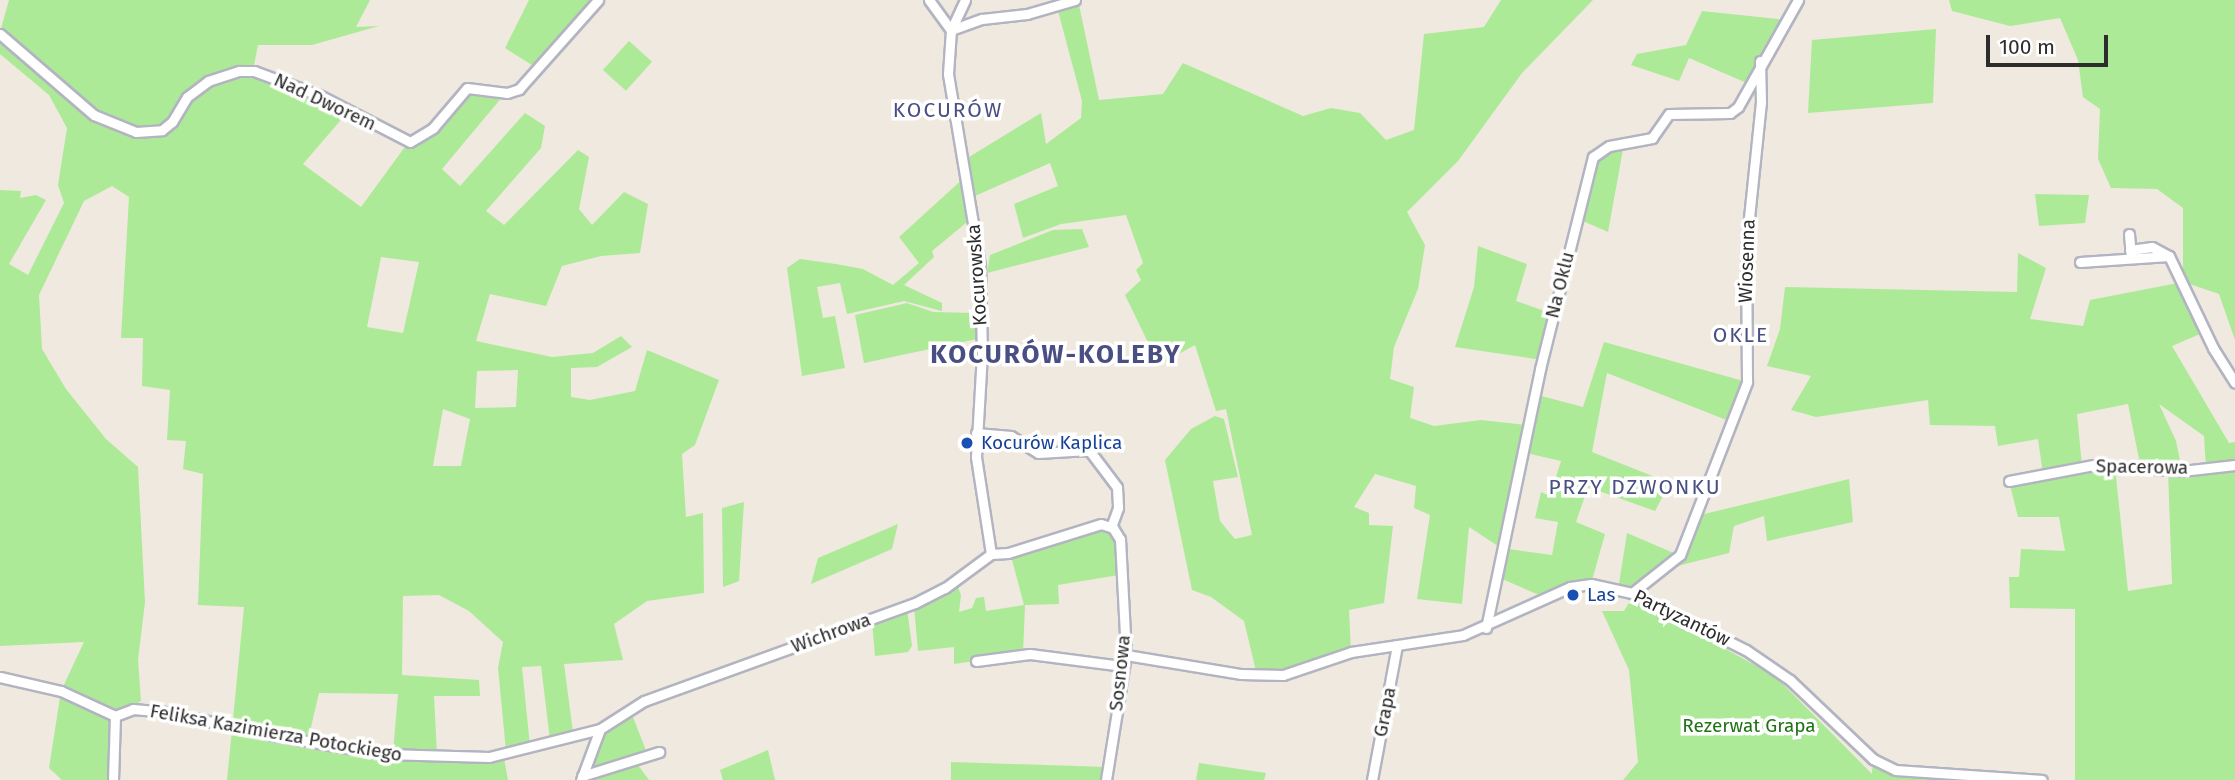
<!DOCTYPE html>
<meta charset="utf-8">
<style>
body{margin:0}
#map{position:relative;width:2235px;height:780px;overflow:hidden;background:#efe9df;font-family:"Fira Sans",sans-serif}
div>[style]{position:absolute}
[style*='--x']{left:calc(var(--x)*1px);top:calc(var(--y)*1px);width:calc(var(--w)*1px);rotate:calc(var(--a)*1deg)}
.green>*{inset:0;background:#adea97;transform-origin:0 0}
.roads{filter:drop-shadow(2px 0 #b3b4c1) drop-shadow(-2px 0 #b3b4c1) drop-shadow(0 2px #b3b4c1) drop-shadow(0 -2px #b3b4c1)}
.minor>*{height:9px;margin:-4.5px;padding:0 4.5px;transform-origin:4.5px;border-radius:4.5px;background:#fff}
.dots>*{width:19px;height:19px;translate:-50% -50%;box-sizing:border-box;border:4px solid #fff;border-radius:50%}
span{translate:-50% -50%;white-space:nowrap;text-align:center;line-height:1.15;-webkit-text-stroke:7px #fff;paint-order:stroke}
.street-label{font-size:19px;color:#2d2d2d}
.transit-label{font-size:19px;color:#164399}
.left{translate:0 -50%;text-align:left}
.park-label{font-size:19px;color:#217215}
.neighbourhood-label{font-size:21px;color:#494f82;letter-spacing:2px}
.district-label{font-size:26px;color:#494f82;font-weight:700;letter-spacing:2px}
.scale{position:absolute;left:1986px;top:35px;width:122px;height:32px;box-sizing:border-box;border:4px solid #2d2d2d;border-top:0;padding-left:9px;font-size:21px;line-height:24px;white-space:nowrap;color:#2d2d2d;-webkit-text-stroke:5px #fff;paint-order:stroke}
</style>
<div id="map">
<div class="green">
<div style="clip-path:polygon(9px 0,370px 0,356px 27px,379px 26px,312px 45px,258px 45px,253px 70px,208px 79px,169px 122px,145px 129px,91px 111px,45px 65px,0 32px)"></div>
<div style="clip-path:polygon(529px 0,594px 0,535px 67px,505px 48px)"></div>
<div style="clip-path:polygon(evenodd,1078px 0,1099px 100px,1163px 94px,1183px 63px,1303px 116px,1331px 108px,1360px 113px,1386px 140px,1414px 130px,1424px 34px,1484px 27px,1501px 0,1593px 0,1522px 73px,1458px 161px,1407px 212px,1425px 245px,1418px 289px,1394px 347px,1390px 379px,1414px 387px,1410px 418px,1434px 426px,1481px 420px,1527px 425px,1534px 394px,1583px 407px,1604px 342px,1747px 382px,1729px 421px,1607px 373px,1592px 452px,1670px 483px,1655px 511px,1588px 487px,1576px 522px,1605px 534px,1591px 584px,1546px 598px,1495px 576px,1501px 548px,1469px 527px,1462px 604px,1417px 599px,1430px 515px,1414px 508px,1416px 486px,1375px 474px,1354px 507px,1369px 513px,1369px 525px,1393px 526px,1384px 603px,1349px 610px,1351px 652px,1288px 671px,1256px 671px,1244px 621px,1211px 597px,1192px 590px,1165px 460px,1191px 429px,1215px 416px,1224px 419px,1238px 477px,1213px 481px,1220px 521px,1235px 539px,1252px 535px,1226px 409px,1216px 411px,1195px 345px,1159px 365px,1125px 295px,1141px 280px,1136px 270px,1143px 263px,1126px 215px,1061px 224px,1023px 238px,1014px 204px,1058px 186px,1050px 163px,975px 196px,969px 157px,1041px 113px,1046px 144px,1081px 118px,1082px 101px,1057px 7px,1078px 0,1522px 452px,1561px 461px,1550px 496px,1541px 492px,1535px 518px,1558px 522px,1552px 555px,1501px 548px,1522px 452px)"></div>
<div style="clip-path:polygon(evenodd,1949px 0,2235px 0,2235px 340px,2219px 294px,2184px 282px,2207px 331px,2172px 346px,2229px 443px,2235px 442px,2235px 780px,2075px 780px,2075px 609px,2010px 608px,2009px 577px,2019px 577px,2021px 549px,2065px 551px,2059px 517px,2018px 517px,2009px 481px,2043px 474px,2038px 439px,1998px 446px,1995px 426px,1930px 425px,1928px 400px,1816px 417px,1791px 410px,1811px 376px,1767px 366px,1780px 329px,1785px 287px,2017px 292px,2018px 253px,2046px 268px,2030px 319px,2083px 326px,2090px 300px,2183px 282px,2183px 208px,2157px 189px,2111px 188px,2098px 159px,2100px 109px,2083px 97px,2078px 60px,2060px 18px,2010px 26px,1952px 11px,1949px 0,2128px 404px,2141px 469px,2168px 470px,2172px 584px,2128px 591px,2115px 467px,2082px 466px,2077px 414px,2128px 404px,1949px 0,2159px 404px,2204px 436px,2206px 468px,2182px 470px,2176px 441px,2159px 404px)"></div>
<div style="clip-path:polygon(1702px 11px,1786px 20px,1749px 84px,1689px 58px,1679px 81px,1631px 65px,1637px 54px,1686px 45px)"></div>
<div style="clip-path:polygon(1936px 29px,1933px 103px,1808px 113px,1812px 40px)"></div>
<div style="clip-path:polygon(evenodd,0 36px,72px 99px,134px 134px,133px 140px,137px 134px,161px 133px,197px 90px,238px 73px,253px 73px,327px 101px,346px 114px,303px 164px,361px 207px,407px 144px,421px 140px,467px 89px,503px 96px,442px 169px,460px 186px,525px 113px,545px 126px,541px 148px,486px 211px,504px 225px,578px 150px,589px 157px,579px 209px,592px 225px,624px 192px,648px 204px,640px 253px,601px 256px,562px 266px,546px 306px,490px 294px,476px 341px,552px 357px,593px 353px,621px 336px,632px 347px,597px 367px,571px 368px,571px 397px,590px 400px,635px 391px,647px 350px,719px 380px,695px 445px,682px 454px,686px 517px,703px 513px,704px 593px,647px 601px,614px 624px,623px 660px,564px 664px,573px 732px,550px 740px,541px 666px,522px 667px,530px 746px,506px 751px,498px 668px,503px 642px,469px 611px,439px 595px,403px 596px,402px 675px,479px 680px,480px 696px,434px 696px,437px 755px,393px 752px,398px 694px,319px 693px,307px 744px,384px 758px,442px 762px,504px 758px,508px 780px,227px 780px,244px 607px,198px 605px,203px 474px,183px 469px,186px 441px,167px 440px,170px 390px,142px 386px,143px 338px,121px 338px,129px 197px,112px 186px,84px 201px,39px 295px,42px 349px,66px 389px,106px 439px,138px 467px,145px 602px,138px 660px,141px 701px,115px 716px,111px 780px,62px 780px,49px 768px,61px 691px,84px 642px,0 646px,0 190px,21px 191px,20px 198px,36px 195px,46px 200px,9px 264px,28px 275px,64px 203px,58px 185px,67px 128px,49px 95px,0 54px,0 36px,381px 257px,419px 262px,403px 333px,367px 327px,381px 257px,0 36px,518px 370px,516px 407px,475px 408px,477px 371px,518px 370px,0 36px,443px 409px,470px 419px,461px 466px,433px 466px,443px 409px)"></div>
<div style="left:629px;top:41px;width:31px;height:39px;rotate:42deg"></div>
<div style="clip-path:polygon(1624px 144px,1608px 232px,1576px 218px,1593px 157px)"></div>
<div style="clip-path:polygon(965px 177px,972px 218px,932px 251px,934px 257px,904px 285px,942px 303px,942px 311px,904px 301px,847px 314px,840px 283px,817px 287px,823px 318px,835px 316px,845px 368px,802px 376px,787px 268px,800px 259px,836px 264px,863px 269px,893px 285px,919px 263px,899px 237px)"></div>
<div style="clip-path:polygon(2035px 194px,2089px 195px,2085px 223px,2039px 226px)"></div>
<div style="clip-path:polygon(1082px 229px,1089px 247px,987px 273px,990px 255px,1053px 230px)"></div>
<div style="clip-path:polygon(1478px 246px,1527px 264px,1516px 301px,1553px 314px,1542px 360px,1455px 347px,1474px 287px)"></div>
<div style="clip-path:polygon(907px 303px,933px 312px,975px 313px,977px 339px,864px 363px,855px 315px)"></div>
<div style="clip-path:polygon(1849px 479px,1853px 522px,1767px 541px,1764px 516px,1734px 526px,1729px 553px,1669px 568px,1632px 593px,1618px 590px,1627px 533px,1676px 554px,1696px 516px)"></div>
<div style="clip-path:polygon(744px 502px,739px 581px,723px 587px,722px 508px)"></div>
<div style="clip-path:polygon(898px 524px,892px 549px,811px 584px,818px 558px)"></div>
<div style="clip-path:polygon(1096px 527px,1113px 534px,1119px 575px,1058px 585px,1059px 604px,1025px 605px,1023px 654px,954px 664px,954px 647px,918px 651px,914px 606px,957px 585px,961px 595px,959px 612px,972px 608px,976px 598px,984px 597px,986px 611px,1024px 605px,1011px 556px)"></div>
<div style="clip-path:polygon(1632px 598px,1775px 676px,1872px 774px,1873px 759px,1896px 770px,2042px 780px,1623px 780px,1638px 762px,1629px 670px,1602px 611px,1624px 611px)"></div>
<div style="clip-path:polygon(907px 609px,912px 646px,908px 652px,875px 656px,872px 621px)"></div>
<div style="clip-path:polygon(631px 712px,647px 753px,591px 768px,604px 730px)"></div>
<div style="clip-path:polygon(768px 750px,775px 780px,723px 780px,720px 770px)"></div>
<div style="clip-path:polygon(635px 761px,649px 780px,581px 780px)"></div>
<div style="clip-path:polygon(951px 762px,1106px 767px,1104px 780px,951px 780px)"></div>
<div style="clip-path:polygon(1199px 763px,1266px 773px,1264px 780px,1196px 780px)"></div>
</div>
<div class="roads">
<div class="minor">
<div style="--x:929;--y:0;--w:37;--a:54"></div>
<div style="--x:965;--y:0;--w:33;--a:115"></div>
<div style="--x:951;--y:30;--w:44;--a:93.9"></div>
<div style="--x:948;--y:74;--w:195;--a:80.5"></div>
<div style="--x:980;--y:266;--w:87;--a:88.7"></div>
<div style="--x:982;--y:353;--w:104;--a:93.3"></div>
<div style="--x:976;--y:457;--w:98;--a:81.2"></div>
<div style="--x:951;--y:30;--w:33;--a:-20"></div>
<div style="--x:982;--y:19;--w:45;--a:-6.3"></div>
<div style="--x:1027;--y:14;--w:50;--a:-16.3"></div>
<div style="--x:0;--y:34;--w:124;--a:40.8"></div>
<div style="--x:94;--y:115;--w:45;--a:22"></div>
<div style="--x:136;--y:132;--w:26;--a:-4"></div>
<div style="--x:162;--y:130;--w:13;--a:-39"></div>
<div style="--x:172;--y:122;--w:29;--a:-59"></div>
<div style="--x:187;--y:97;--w:26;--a:-37"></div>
<div style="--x:208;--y:81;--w:33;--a:-18"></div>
<div style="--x:239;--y:71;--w:15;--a:0"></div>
<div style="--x:254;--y:71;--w:69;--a:20.3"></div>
<div style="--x:319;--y:95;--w:102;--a:27.3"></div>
<div style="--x:410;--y:142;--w:27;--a:-31"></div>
<div style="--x:433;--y:128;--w:52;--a:-49.6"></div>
<div style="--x:467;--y:88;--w:40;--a:7.1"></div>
<div style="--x:507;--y:93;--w:13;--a:-18"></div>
<div style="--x:519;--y:89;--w:119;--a:-48.4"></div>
<div style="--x:2129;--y:234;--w:21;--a:85"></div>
<div style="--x:2130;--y:250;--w:22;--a:-8"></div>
<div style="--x:2152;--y:247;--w:19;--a:28"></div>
<div style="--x:2080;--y:262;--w:89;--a:-3.9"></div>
<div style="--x:2169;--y:256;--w:102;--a:64.4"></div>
<div style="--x:2213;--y:348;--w:41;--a:57.8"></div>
<div style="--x:976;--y:433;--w:35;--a:5"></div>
<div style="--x:1011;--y:436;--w:32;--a:32"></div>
<div style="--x:1038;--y:453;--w:51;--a:-3.4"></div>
<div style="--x:1089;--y:450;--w:46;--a:52.9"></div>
<div style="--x:1117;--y:487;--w:21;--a:87"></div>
<div style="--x:1118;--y:508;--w:20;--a:110"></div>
<div style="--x:2009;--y:481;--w:86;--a:-10.7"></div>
<div style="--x:2094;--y:465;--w:88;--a:3.9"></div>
<div style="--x:2182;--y:471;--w:53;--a:-6.5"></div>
<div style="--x:1632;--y:593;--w:61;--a:-38.4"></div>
<div style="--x:1680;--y:555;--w:186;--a:-68.8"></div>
<div style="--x:1747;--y:382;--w:135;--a:-90.4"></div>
<div style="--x:1746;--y:247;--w:146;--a:-84.1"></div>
<div style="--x:1761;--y:102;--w:41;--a:-91.4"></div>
<div style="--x:1486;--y:628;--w:265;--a:-78.2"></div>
<div style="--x:1540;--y:369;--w:219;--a:-76"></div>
<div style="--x:1593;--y:157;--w:19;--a:-35"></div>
<div style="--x:1609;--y:146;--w:44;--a:-10.5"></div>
<div style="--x:1652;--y:138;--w:29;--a:-55"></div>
<div style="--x:1669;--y:114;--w:61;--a:-0.9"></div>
<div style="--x:1730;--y:113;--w:10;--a:-37"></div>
<div style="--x:1738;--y:107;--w:123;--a:-60.7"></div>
<div style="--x:1126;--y:655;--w:117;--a:9.4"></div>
<div style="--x:1241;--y:674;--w:42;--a:1.4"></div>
<div style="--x:1283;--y:675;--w:72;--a:-18.7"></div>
<div style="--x:1351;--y:652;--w:113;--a:-8.6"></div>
<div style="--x:1463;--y:635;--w:117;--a:-24.2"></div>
<div style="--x:1570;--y:587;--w:21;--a:-8"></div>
<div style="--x:1591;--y:584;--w:42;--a:12.4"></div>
<div style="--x:1632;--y:593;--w:127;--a:26.6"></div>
<div style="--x:1746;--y:650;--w:53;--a:34.3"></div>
<div style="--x:1790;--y:680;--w:115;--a:43.6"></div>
<div style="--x:1873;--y:759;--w:25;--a:26"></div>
<div style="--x:1896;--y:770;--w:146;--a:3.9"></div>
<div style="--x:976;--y:661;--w:54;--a:-7.4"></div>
<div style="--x:1030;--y:654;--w:94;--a:7.4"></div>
<div style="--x:0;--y:677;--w:63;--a:12.9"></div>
<div style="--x:61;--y:691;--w:60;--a:24.8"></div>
<div style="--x:115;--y:716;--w:19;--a:-21"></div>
<div style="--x:133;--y:709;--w:34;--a:5"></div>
<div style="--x:167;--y:712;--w:112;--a:12.4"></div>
<div style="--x:276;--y:736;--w:110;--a:9.4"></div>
<div style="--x:385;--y:754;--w:104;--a:1.7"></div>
<div style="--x:489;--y:757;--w:114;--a:-14.2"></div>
<div style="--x:582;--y:776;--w:81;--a:-17.3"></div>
<div style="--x:113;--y:780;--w:64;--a:-88.2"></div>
<div style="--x:581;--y:780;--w:54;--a:-69.6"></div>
<div style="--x:600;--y:729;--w:52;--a:-32.5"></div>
<div style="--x:644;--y:701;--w:288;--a:-19.9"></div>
<div style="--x:915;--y:603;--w:34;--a:-27"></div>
<div style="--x:945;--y:588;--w:57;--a:-36.5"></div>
<div style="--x:991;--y:554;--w:17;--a:-3"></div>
<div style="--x:1008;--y:553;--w:97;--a:-17.3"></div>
<div style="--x:1101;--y:524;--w:13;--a:18"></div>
<div style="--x:1113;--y:528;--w:13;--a:58"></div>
<div style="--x:1120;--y:539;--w:116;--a:87"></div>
<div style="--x:1126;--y:655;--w:127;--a:99.1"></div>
<div style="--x:1372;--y:780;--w:137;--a:-79.5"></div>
</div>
</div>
<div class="dots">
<div style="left:967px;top:443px;background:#1a4fb4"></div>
<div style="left:1573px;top:595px;background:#1a4fb4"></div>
</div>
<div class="street-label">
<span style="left:325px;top:102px;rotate:25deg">Nad Dworem</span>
<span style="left:1747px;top:261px;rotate:-88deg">Wiosenna</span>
<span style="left:977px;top:275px;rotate:-94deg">Kocurowska</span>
<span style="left:1560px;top:285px;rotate:-76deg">Na Oklu</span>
<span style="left:2142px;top:467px;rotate:1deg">Spacerowa</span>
<span style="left:1682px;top:618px;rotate:26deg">Partyzantów</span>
<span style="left:831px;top:633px;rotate:-20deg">Wichrowa</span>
<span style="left:1120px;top:673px;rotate:-84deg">Sosnowa</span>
<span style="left:1385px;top:712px;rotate:-79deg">Grapa</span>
<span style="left:276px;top:733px;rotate:10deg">Feliksa Kazimierza Potockiego</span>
</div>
<div class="transit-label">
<span class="left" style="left:981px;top:443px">Kocurów Kaplica</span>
<span class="left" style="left:1587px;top:595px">Las</span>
</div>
<div class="park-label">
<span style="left:1749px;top:726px">Rezerwat Grapa</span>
</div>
<div class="neighbourhood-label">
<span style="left:948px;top:110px">KOCURÓW</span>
<span style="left:1741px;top:335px">OKLE</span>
<span style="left:1635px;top:487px">PRZY DZWONKU</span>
</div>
<div class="district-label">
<span style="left:1056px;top:355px">KOCURÓW-KOLEBY</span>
</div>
<div class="scale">100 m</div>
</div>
